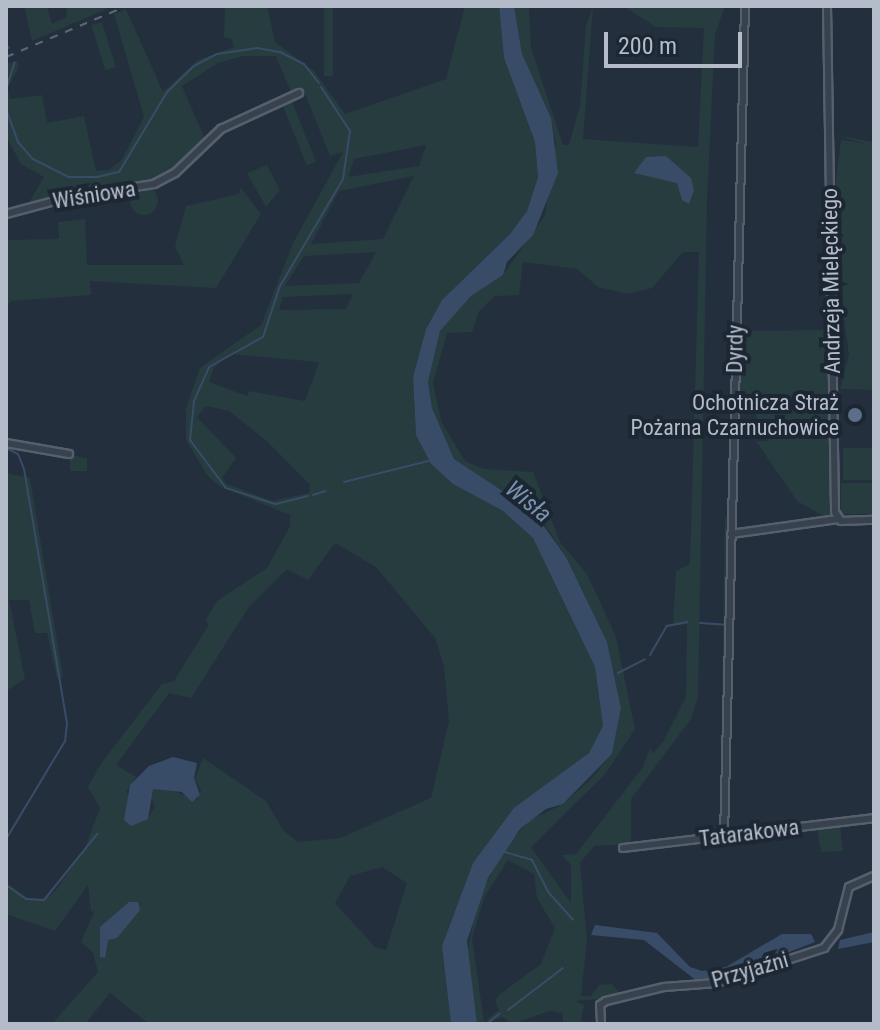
<!DOCTYPE html>
<meta charset="utf-8">
<style>
body{margin:0}
#map{position:relative;width:880px;height:1030px;overflow:hidden;background:#242f3e;font-family:"Roboto Condensed",sans-serif}
div>[style]{position:absolute}
[style*='--x']{left:calc(var(--x)*1px);top:calc(var(--y)*1px);width:calc(var(--w)*1px);rotate:calc(var(--a)*1deg)}
.green>*{inset:0;background:#263c3f;transform-origin:0 0}
.round{border-radius:50%}
.water>*{inset:0;background:#394c67}
.stream>*{height:2px;margin:-1px;padding:0 1px;transform-origin:1px;border-radius:1px;background:#394c67}
.roads{filter:drop-shadow(2px 0 #565f6c) drop-shadow(-2px 0 #565f6c) drop-shadow(0 2px #565f6c) drop-shadow(0 -2px #565f6c)}
.minor>*{height:6px;margin:-3px;padding:0 3px;transform-origin:3px;border-radius:3px;background:#38414e}
.rail>*{height:2px;margin-top:-1px;transform-origin:0;background:repeating-linear-gradient(90deg,#5a6575 0 8px,transparent 0 16px)}
.dots>*{width:22px;height:22px;translate:-50% -50%;box-sizing:border-box;border:4px solid #1d2633;border-radius:50%}
span{translate:-50% -50%;white-space:nowrap;text-align:center;line-height:1.15;-webkit-text-stroke:8px #1d2633;paint-order:stroke}
.street-label{font-size:22px;color:#b4bcc9}
.poi-label{font-size:22px;color:#b4bcc9}
.right{translate:-100% -50%;text-align:right}
.water-label{font-size:24px;color:#7c92b1;font-style:italic}
.frame{position:absolute;inset:0;border:8px solid #b4bcc9;pointer-events:none}
.scale{position:absolute;left:604px;top:32px;width:138px;height:36px;box-sizing:border-box;border:4px solid #b4bcc9;border-top:0;padding-left:10px;font-size:24px;line-height:28px;white-space:nowrap;color:#b4bcc9;-webkit-text-stroke:6px #1d2633;paint-order:stroke}
</style>
<div id="map">
<div class="green">
<div style="clip-path:polygon(24px 6px,47px 6px,52px 24px,67px 17px,66px 6px,114px 6px,32px 41px)"></div>
<div style="clip-path:polygon(evenodd,225px 6px,267px 6px,275px 42px,314px 71px,345px 114px,446px 79px,465px 6px,499px 6px,504px 58px,535px 142px,538px 177px,527px 211px,510px 234px,442px 300px,426px 329px,413px 377px,416px 435px,431px 464px,453px 484px,503px 511px,533px 538px,595px 667px,603px 726px,596px 746px,473px 863px,442px 946px,451px 1024px,149px 1024px,110px 993px,85px 1024px,52px 1024px,98px 972px,93px 953px,81px 942px,95px 910px,91px 912px,88px 885px,55px 931px,6px 914px,6px 883px,31px 900px,47px 898px,56px 890px,85px 848px,100px 808px,88px 787px,100px 765px,162px 684px,174px 681px,208px 626px,206px 619px,217px 601px,267px 568px,290px 526px,290px 515px,219px 486px,207px 475px,186px 440px,186px 408px,200px 368px,261px 325px,293px 243px,343px 152px,330px 156px,303px 89px,291px 92px,276px 56px,243px 56px,218px 63px,182px 86px,205px 139px,173px 173px,155px 183px,27px 206px,44px 177px,21px 164px,8px 140px,6px 64px,17px 61px,19px 66px,8px 88px,10px 99px,42px 95px,47px 123px,84px 116px,96px 171px,108px 170px,121px 161px,144px 117px,114px 14px,126px 9px,163px 92px,198px 60px,234px 47px,232px 39px,224px 37px,225px 6px,426px 145px,419px 166px,348px 177px,354px 159px,426px 145px,225px 6px,414px 176px,383px 239px,311px 244px,339px 191px,414px 176px,225px 6px,376px 252px,359px 283px,285px 286px,304px 256px,376px 252px,225px 6px,353px 294px,346px 309px,279px 310px,283px 297px,353px 294px,225px 6px,230px 354px,319px 362px,305px 401px,249px 391px,247px 396px,209px 382px,214px 368px,230px 354px,225px 6px,206px 406px,229px 411px,268px 442px,310px 485px,309px 493px,272px 501px,227px 484px,222px 478px,236px 458px,197px 417px,206px 406px,225px 6px,335px 543px,376px 567px,435px 638px,444px 666px,449px 721px,431px 798px,340px 838px,298px 842px,283px 830px,266px 801px,203px 758px,195px 779px,201px 791px,197px 800px,166px 788px,153px 789px,149px 793px,155px 807px,147px 819px,126px 792px,136px 777px,116px 765px,169px 693px,191px 698px,249px 607px,287px 569px,308px 580px,335px 543px,225px 6px,382px 867px,407px 883px,386px 950px,375px 947px,335px 903px,350px 876px,382px 867px,225px 6px,128px 908px,105px 944px,104px 958px,100px 927px,128px 908px)"></div>
<div style="left:324px;top:6px;width:9px;height:70px"></div>
<div style="clip-path:polygon(evenodd,514px 6px,529px 6px,531px 48px,563px 145px,569px 145px,580px 106px,586px 25px,593px 6px,583px 139px,698px 147px,704px 28px,656px 27px,623px 6px,725px 6px,715px 35px,707px 199px,698px 697px,691px 719px,631px 799px,631px 844px,594px 846px,580px 863px,587px 941px,581px 996px,591px 996px,599px 985px,612px 984px,623px 997px,575px 1001px,584px 1005px,581px 1021px,590px 1024px,563px 1024px,563px 1013px,549px 1011px,512px 1024px,503px 1017px,477px 1024px,466px 960px,477px 901px,504px 849px,529px 821px,563px 804px,589px 781px,612px 754px,621px 708px,607px 642px,566px 557px,545px 525px,516px 499px,454px 459px,432px 408px,428px 382px,440px 331px,471px 296px,503px 275px,545px 215px,556px 142px,522px 54px,514px 6px,683px 252px,699px 252px,690px 564px,676px 571px,673px 625px,687px 624px,686px 697px,663px 742px,652px 754px,651px 746px,643px 767px,576px 854px,561px 855px,571px 865px,571px 903px,531px 847px,606px 773px,635px 729px,616px 637px,587px 574px,560px 542px,533px 472px,484px 469px,465px 461px,441px 421px,433px 383px,447px 333px,472px 332px,479px 311px,495px 296px,519px 295px,523px 262px,577px 269px,598px 287px,628px 294px,652px 288px,683px 252px,514px 6px,508px 860px,534px 874px,537px 898px,555px 928px,541px 964px,499px 995px,495px 1001px,499px 1010px,484px 1022px,472px 938px,485px 896px,508px 860px)"></div>
<div style="left:102px;top:22px;width:47px;height:11px;rotate:73deg"></div>
<div style="left:290px;top:97px;width:70px;height:10px;rotate:68deg"></div>
<div style="clip-path:polygon(834px 135px,874px 142px,874px 390px,840px 389px,849px 355px,835px 253px,834px 196px,841px 140px,864px 143px)"></div>
<div style="clip-path:polygon(267px 165px,280px 190px,266px 207px,247px 173px)"></div>
<div style="clip-path:polygon(240px 187px,261px 214px,216px 288px,90px 281px,91px 295px,11px 301px,6px 307px,6px 240px,59px 239px,58px 222px,85px 219px,87px 265px,184px 265px,175px 246px,186px 206px,239px 194px)"></div>
<div class="round" style="left:130px;top:187px;width:28px;height:28px"></div>
<div style="clip-path:polygon(825px 224px,828px 224px,830px 520px,797px 501px,756px 441px,767px 441px,746px 392px,736px 392px,737px 331px,825px 330px)"></div>
<div style="left:843px;top:448px;width:31px;height:32px"></div>
<div style="clip-path:polygon(70px 455px,87px 458px,87px 471px,70px 471px)"></div>
<div style="clip-path:polygon(6px 473px,30px 478px,63px 677px,57px 678px,47px 633px,35px 633px,29px 600px,9px 600px,25px 679px,6px 691px)"></div>
<div style="left:841px;top:483px;width:33px;height:31px"></div>
<div style="clip-path:polygon(725px 517px,730px 518px,725px 699px,722px 699px)"></div>
<div style="clip-path:polygon(874px 819px,840px 825px,843px 851px,821px 852px,817px 828px,726px 839px)"></div>
</div>
<div class="water">
<div style="clip-path:polygon(499px 6px,514px 6px,522px 54px,551px 118px,558px 173px,533px 235px,507px 262px,503px 275px,471px 296px,440px 331px,428px 382px,432px 408px,454px 459px,533px 511px,566px 557px,607px 642px,621px 708px,612px 754px,563px 804px,546px 809px,520px 829px,488px 878px,467px 941px,477px 1024px,451px 1024px,442px 946px,473px 863px,514px 808px,589px 753px,603px 726px,595px 667px,533px 538px,503px 511px,453px 484px,431px 464px,416px 435px,413px 377px,426px 329px,442px 300px,510px 234px,527px 211px,538px 177px,535px 142px,504px 58px)"></div>
<div style="clip-path:polygon(666px 156px,691px 178px,694px 190px,689px 204px,682px 200px,677px 183px,634px 173px,646px 157px)"></div>
<div style="clip-path:polygon(173px 757px,197px 763px,194px 778px,200px 795px,192px 802px,182px 792px,153px 789px,148px 819px,131px 826px,124px 820px,130px 785px,149px 766px)"></div>
<div style="clip-path:polygon(129px 902px,138px 902px,140px 910px,117px 938px,108px 940px,105px 958px,100px 957px,100px 927px)"></div>
<div style="clip-path:polygon(595px 925px,657px 933px,690px 967px,702px 971px,726px 967px,782px 934px,811px 934px,815px 942px,724px 977px,697px 981px,644px 940px,591px 935px)"></div>
<div style="clip-path:polygon(874px 932px,874px 942px,838px 949px,840px 940px)"></div>
</div>
<div class="stream">
<div style="--x:6;--y:44;--w:5;--a:53"></div>
<div style="--x:6;--y:89;--w:28;--a:-72"></div>
<div style="--x:6;--y:109;--w:35;--a:70"></div>
<div style="--x:18;--y:142;--w:23;--a:49"></div>
<div style="--x:33;--y:159;--w:39;--a:27"></div>
<div style="--x:68;--y:177;--w:29;--a:0"></div>
<div style="--x:97;--y:177;--w:23;--a:-13"></div>
<div style="--x:119;--y:172;--w:93;--a:-59"></div>
<div style="--x:167;--y:92;--w:37;--a:-44"></div>
<div style="--x:194;--y:66;--w:26;--a:-28"></div>
<div style="--x:217;--y:54;--w:40;--a:-8.5"></div>
<div style="--x:257;--y:48;--w:23;--a:10"></div>
<div style="--x:280;--y:52;--w:27;--a:27"></div>
<div style="--x:304;--y:64;--w:24;--a:52"></div>
<div style="--x:6;--y:448;--w:13;--a:27"></div>
<div style="--x:18;--y:454;--w:16;--a:68"></div>
<div style="--x:24;--y:469;--w:258;--a:80.4"></div>
<div style="--x:67;--y:723;--w:18;--a:96"></div>
<div style="--x:65;--y:741;--w:114;--a:121"></div>
<div style="--x:344;--y:482;--w:87;--a:-14"></div>
<div style="--x:313;--y:495;--w:13;--a:-18"></div>
<div style="--x:308;--y:496;--w:34;--a:166"></div>
<div style="--x:275;--y:504;--w:52;--a:-161.9"></div>
<div style="--x:226;--y:488;--w:60;--a:-126.9"></div>
<div style="--x:190;--y:440;--w:39;--a:-84"></div>
<div style="--x:194;--y:401;--w:37;--a:-66"></div>
<div style="--x:209;--y:367;--w:62;--a:-29.1"></div>
<div style="--x:263;--y:337;--w:54;--a:-71.6"></div>
<div style="--x:280;--y:286;--w:124;--a:-59.5"></div>
<div style="--x:343;--y:179;--w:49;--a:-81.7"></div>
<div style="--x:350;--y:131;--w:53;--a:-123.4"></div>
<div style="--x:700;--y:623;--w:26;--a:4"></div>
<div style="--x:650;--y:655;--w:34;--a:-60"></div>
<div style="--x:667;--y:626;--w:21;--a:-11"></div>
<div style="--x:618;--y:673;--w:30;--a:-27"></div>
<div style="--x:501;--y:851;--w:32;--a:16"></div>
<div style="--x:532;--y:860;--w:37;--a:63"></div>
<div style="--x:549;--y:893;--w:36;--a:48"></div>
<div style="--x:6;--y:885;--w:24;--a:35"></div>
<div style="--x:26;--y:899;--w:18;--a:3"></div>
<div style="--x:44;--y:900;--w:85;--a:-51.2"></div>
<div style="--x:508;--y:1010;--w:69;--a:-37.4"></div>
<div style="--x:487;--y:1024;--w:16;--a:-40"></div>
</div>
<div class="roads">
<div class="minor">
<div style="--x:827;--y:6;--w:506;--a:89.09"></div>
<div style="--x:835;--y:512;--w:11;--a:56"></div>
<div style="--x:841;--y:521;--w:33;--a:-2"></div>
<div style="--x:6;--y:214;--w:65;--a:-15.1"></div>
<div style="--x:69;--y:197;--w:86;--a:-8.7"></div>
<div style="--x:154;--y:184;--w:24;--a:-28"></div>
<div style="--x:175;--y:173;--w:64;--a:-43.7"></div>
<div style="--x:221;--y:129;--w:86;--a:-24.8"></div>
<div style="--x:6;--y:443;--w:64;--a:9.9"></div>
<div style="--x:731;--y:534;--w:108;--a:-8"></div>
<div style="--x:724;--y:836;--w:830;--a:-88.55"></div>
<div style="--x:623;--y:848;--w:253;--a:-6.8"></div>
<div style="--x:601;--y:1022;--w:17;--a:-93"></div>
<div style="--x:600;--y:1005;--w:7;--a:-34"></div>
<div style="--x:606;--y:1001;--w:60;--a:-13.6"></div>
<div style="--x:664;--y:987;--w:53;--a:-4.3"></div>
<div style="--x:717;--y:983;--w:113;--a:-18.1"></div>
<div style="--x:824;--y:948;--w:23;--a:-52"></div>
<div style="--x:838;--y:930;--w:44;--a:-75.7"></div>
<div style="--x:849;--y:887;--w:27;--a:-24"></div>
</div>
</div>
<div class="rail">
<div style="--x:6;--y:57;--w:131;--a:-22.9"></div>
</div>
<div class="dots">
<div style="left:855px;top:415px;background:#5c6f8a"></div>
</div>
<div class="street-label">
<span style="left:94px;top:195px;rotate:-9deg">Wiśniowa</span>
<span style="left:831px;top:281px;rotate:-91deg">Andrzeja Mielęckiego</span>
<span style="left:735px;top:349px;rotate:-89deg">Dyrdy</span>
<span style="left:749px;top:833px;rotate:-7deg">Tatarakowa</span>
<span style="left:750px;top:970px;rotate:-16deg">Przyjaźni</span>
</div>
<div class="poi-label">
<span class="right" style="left:839px;top:415px">Ochotnicza Straż<br>Pożarna Czarnuchowice</span>
</div>
<div class="water-label">
<span style="left:528px;top:502px;rotate:39deg">Wisła</span>
</div>
<div class="frame"></div>
<div class="scale">200 m</div>
</div>
